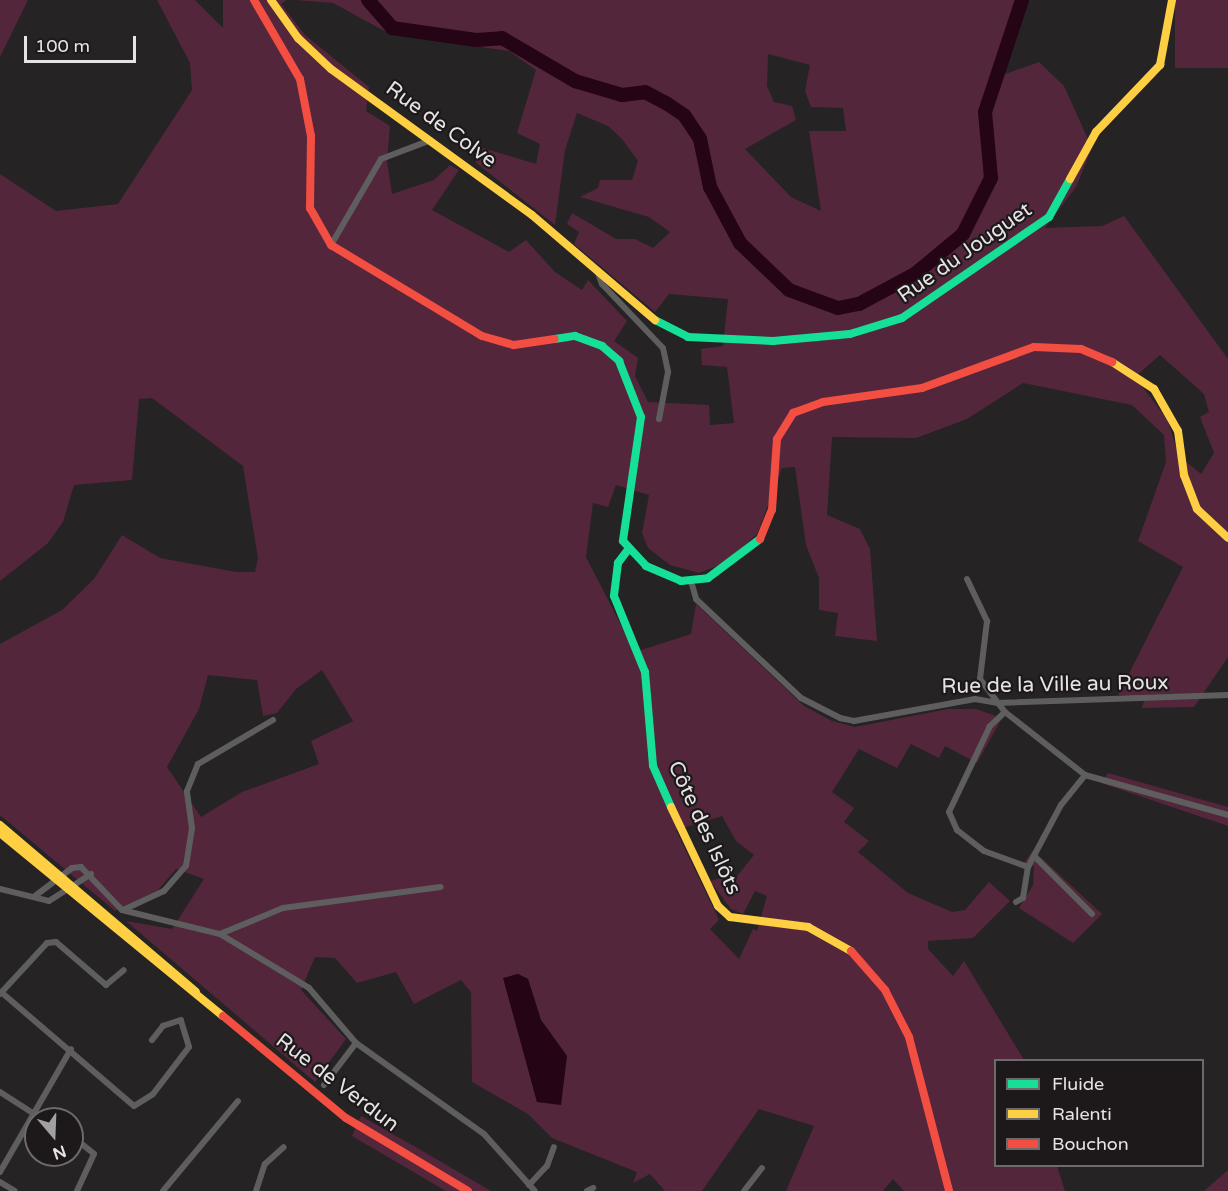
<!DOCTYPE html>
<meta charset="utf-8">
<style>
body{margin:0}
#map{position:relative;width:1228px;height:1191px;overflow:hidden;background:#252324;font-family:"Varela Round",sans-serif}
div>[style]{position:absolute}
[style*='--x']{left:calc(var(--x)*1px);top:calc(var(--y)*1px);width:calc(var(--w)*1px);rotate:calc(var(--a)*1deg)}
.green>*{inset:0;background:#53263c;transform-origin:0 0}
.water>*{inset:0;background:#250415}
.river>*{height:14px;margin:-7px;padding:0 7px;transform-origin:7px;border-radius:7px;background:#250415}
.street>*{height:6px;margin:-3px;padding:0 3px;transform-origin:3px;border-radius:3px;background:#5f5e5f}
.fast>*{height:8px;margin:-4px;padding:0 4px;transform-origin:4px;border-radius:4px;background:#16e098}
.slow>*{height:8px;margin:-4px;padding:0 4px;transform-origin:4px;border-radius:4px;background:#ffcf43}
.jam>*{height:8px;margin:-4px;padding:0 4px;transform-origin:4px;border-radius:4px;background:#f24e42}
span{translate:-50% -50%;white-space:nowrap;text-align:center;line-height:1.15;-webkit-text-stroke:4.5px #1d191b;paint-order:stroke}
.street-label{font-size:21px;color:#e6e3e4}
.legend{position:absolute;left:994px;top:1059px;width:210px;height:108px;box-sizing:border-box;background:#1d191b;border:2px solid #6d6a6b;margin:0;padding:8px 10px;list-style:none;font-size:18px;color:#e6e3e4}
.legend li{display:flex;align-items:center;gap:12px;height:30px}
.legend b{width:30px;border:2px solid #6d6a6b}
.north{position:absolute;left:24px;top:1107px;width:60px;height:60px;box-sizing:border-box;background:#1d191b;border:2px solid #6d6a6b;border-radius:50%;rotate:161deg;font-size:16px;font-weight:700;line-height:24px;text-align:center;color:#e6e3e4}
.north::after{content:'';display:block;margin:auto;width:21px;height:27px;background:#a2a0a1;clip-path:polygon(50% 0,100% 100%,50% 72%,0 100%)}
.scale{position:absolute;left:24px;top:36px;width:112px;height:27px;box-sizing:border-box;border:3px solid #e6e3e4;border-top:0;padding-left:8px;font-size:18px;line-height:21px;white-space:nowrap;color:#e6e3e4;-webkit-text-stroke:4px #1d191b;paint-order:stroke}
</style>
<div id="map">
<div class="green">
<div style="clip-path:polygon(0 0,28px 0,0 57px)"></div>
<div style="clip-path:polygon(evenodd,157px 0,195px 0,223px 28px,223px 0,287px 0,281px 4px,305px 35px,369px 87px,366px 111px,390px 126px,387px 161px,392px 194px,434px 180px,450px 165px,459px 170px,432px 210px,509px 252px,526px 240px,555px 272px,582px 290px,588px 280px,627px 321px,614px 341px,638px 358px,635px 376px,648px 402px,709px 405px,710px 425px,734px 423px,727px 367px,702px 365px,701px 349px,723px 346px,728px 299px,669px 294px,655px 312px,574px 244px,579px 232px,567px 224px,572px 213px,616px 239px,635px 239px,653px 248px,670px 232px,649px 217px,580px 197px,598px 188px,600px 180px,632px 180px,638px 161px,622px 139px,608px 126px,577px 113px,565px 150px,555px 225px,475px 162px,483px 148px,536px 164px,540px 144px,517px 133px,536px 70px,509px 51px,390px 34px,333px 3px,295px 0,1028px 0,997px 77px,1039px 62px,1064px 86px,1092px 148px,1076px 187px,1045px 228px,1102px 226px,1124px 216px,1228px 359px,1228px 657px,1194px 707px,1142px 708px,1145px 697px,1118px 695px,1183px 567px,1138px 541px,1166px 462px,1164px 435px,1132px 405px,1023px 383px,967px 419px,916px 438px,832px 437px,827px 515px,860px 529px,870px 549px,877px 641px,835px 636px,838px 613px,819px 610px,819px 578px,806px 545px,795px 467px,782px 468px,757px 534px,725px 563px,699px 573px,670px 565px,648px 548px,642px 533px,649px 495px,616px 485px,608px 507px,593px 503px,586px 557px,635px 652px,691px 634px,696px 604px,804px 706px,832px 721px,855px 727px,948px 709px,976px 709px,1002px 718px,977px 763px,945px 746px,939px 758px,911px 744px,897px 768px,859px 749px,832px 792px,854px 808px,844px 822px,869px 841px,858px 852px,908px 893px,952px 912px,965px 910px,989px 882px,1010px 901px,973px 938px,928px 941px,928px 949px,953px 976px,964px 961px,1024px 1060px,996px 1060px,996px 1166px,1057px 1166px,1065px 1191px,904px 1191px,893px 1179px,883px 1191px,786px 1191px,814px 1126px,759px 1109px,702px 1191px,665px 1191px,650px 1174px,633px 1183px,637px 1172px,552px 1138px,528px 1114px,472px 1082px,471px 992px,461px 980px,414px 1004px,396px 972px,357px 983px,335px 958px,315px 957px,301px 990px,346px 1039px,315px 1082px,126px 921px,172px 929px,204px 879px,176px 869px,158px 890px,115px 911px,0 815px,0 644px,62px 610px,94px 579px,122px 535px,160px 558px,236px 572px,255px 572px,258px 558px,243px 466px,152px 398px,139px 399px,132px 480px,74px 485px,63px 522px,48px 543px,0 581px,0 174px,56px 211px,118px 204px,192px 90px,190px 63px,157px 0,768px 54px,810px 65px,805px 91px,811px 107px,843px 108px,846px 131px,809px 131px,821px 211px,791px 197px,745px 149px,796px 120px,792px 106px,774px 102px,767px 86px,768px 54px,157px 0,1160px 355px,1204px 394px,1209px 412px,1200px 417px,1214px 453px,1201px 474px,1179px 456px,1167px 419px,1135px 377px,1160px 355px,157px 0,322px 670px,353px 721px,311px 741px,319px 764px,242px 792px,201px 817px,167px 767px,199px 709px,208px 675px,257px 680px,263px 716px,277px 713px,296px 689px,322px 670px,157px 0,722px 816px,736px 841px,754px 855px,729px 886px,721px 878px,710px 881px,731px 909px,743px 914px,755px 891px,767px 896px,757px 931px,753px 929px,739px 959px,710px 929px,719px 920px,676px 830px,722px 816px,157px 0,518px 974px,528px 979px,541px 1020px,567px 1056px,537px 1102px,504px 978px,518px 974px)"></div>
<div style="left:1175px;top:0;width:53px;height:68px"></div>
<div style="clip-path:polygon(1108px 773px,1228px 807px,1228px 826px,1101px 783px)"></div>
<div style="clip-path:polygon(1033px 850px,1102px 914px,1073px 943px,1019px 908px,1033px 885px,1034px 866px,1024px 863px)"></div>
<div style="clip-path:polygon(361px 1116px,419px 1149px,491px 1191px,446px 1191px,352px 1136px)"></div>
<div style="clip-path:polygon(1228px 1170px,1228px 1191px,1204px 1191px)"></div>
</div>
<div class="water">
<div style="clip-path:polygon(518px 974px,528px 979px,541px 1020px,567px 1056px,561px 1105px,537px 1102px,503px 978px)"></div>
</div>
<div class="river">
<div style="--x:368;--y:0;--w:37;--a:49"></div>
<div style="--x:392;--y:28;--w:85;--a:8.1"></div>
<div style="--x:476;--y:40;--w:26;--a:-4"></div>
<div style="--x:502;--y:38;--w:85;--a:30.5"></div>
<div style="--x:575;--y:81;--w:49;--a:16.6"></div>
<div style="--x:622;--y:95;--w:23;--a:-7"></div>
<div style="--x:645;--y:92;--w:24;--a:28"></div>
<div style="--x:666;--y:103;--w:22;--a:34"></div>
<div style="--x:684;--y:115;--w:29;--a:56"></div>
<div style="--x:700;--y:139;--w:49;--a:78.2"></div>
<div style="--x:710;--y:187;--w:64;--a:61.8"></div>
<div style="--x:740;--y:243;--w:68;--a:43.8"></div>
<div style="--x:789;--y:290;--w:52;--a:20.2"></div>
<div style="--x:838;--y:308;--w:21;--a:-11"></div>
<div style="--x:859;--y:304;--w:64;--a:-28.2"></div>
<div style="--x:915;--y:274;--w:62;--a:-39.8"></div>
<div style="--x:963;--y:234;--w:63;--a:-63.4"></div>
<div style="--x:991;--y:178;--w:66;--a:-95.2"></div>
<div style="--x:985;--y:112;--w:118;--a:-71.7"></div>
</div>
<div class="street">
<div style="--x:331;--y:245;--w:99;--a:-59.8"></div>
<div style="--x:381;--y:159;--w:53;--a:-20.8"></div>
<div style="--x:598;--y:273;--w:12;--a:70"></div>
<div style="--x:602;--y:284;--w:88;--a:46.4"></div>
<div style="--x:663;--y:348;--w:25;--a:78"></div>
<div style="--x:668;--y:372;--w:48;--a:100.8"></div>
<div style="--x:967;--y:579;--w:47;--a:64.5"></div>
<div style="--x:987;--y:621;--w:58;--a:96.9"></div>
<div style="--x:980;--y:679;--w:41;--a:52.9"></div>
<div style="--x:1005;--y:712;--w:102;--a:38.2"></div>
<div style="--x:1085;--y:775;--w:148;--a:15.6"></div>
<div style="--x:691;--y:581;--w:19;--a:74"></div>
<div style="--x:696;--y:599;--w:144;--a:43.3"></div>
<div style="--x:801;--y:698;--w:44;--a:27.1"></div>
<div style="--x:840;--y:718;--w:14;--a:12"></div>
<div style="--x:854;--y:721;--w:123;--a:-10.3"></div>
<div style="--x:975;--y:699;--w:22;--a:10"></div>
<div style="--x:997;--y:703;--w:231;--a:-2"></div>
<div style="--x:1005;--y:712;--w:21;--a:137"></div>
<div style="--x:990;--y:726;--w:95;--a:115.5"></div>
<div style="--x:949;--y:812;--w:20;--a:66"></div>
<div style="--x:957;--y:830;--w:34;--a:38"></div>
<div style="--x:984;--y:851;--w:47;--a:20"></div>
<div style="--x:1028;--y:867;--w:70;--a:-62"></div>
<div style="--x:1061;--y:805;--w:38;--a:-51"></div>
<div style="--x:1034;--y:856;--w:82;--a:45"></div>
<div style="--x:0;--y:889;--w:50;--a:13.8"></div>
<div style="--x:49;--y:901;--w:50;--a:-32.7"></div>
<div style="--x:35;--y:896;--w:46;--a:-37.1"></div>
<div style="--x:72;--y:868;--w:9;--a:-6"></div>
<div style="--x:81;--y:867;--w:59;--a:46.4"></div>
<div style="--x:122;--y:910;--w:101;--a:13.8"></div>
<div style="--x:220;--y:934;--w:104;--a:31.2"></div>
<div style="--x:309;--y:988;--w:72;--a:49.5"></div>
<div style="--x:356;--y:1043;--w:157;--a:35.4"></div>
<div style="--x:484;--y:1134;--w:76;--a:48.2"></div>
<div style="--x:1016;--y:902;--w:8;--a:-30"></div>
<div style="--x:1023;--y:898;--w:31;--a:-81"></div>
<div style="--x:123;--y:910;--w:45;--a:-24.9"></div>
<div style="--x:164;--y:891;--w:33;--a:-49"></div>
<div style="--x:186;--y:866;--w:38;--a:-81"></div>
<div style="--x:192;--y:828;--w:37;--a:-98"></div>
<div style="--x:187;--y:791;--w:29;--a:-68"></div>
<div style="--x:198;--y:764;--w:87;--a:-30.4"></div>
<div style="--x:220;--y:934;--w:68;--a:-22.4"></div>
<div style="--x:283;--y:908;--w:159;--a:-7.6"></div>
<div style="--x:1;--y:992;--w:175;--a:40.6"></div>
<div style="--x:134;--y:1106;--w:22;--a:-32"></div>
<div style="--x:153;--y:1094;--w:59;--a:-52.5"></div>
<div style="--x:189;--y:1047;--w:28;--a:-107"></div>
<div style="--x:181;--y:1020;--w:19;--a:162"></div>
<div style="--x:163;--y:1026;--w:18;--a:128"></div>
<div style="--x:0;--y:994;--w:69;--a:-47.3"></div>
<div style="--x:47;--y:943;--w:9;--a:-6"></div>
<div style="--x:56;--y:942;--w:66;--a:40.7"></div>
<div style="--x:106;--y:985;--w:23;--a:-40"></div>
<div style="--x:324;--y:1085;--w:53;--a:-52.7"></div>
<div style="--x:0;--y:1092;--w:50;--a:32.7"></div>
<div style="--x:72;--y:1136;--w:28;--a:39"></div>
<div style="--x:94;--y:1154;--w:41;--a:114.7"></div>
<div style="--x:0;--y:1172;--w:142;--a:-60"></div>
<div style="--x:0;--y:1182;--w:17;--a:31"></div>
<div style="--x:529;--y:1185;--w:26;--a:-47"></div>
<div style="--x:547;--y:1166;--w:20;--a:-70"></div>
<div style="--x:163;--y:1191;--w:117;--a:-50.2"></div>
<div style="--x:256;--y:1191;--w:28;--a:-72"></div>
<div style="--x:265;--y:1164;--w:25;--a:-42"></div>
<div style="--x:587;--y:1191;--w:7;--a:-27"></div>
<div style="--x:744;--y:1191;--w:29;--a:-52"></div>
</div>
<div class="fast">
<div style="--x:655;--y:320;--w:37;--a:27"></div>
<div style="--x:688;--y:337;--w:85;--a:2.7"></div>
<div style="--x:773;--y:341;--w:77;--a:-5.2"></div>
<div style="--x:850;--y:334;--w:54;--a:-17.1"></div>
<div style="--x:902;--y:318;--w:178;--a:-34.5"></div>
<div style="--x:1049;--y:217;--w:43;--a:-61.1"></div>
<div style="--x:555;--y:339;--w:20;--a:-9"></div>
<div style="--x:575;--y:336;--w:29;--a:20"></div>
<div style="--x:602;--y:346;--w:23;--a:41"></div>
<div style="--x:619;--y:361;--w:60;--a:68.6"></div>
<div style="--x:641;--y:417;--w:125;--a:98.3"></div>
<div style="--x:623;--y:541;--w:34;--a:47"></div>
<div style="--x:646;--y:566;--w:38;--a:23"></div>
<div style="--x:681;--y:581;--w:27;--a:-6"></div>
<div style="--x:708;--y:578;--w:65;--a:-36.9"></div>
<div style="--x:627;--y:551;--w:15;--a:127"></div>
<div style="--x:618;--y:563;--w:33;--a:97"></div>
<div style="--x:614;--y:596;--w:82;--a:67.8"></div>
<div style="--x:645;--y:672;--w:94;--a:85.1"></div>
<div style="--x:653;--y:766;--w:45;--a:66.3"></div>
</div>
<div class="slow">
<div style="--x:271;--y:0;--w:47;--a:54.6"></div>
<div style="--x:298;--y:38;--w:45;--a:43.2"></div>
<div style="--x:331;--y:69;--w:248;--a:36"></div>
<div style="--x:532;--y:215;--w:162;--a:40.5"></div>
<div style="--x:1070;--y:179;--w:54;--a:-61"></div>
<div style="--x:1096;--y:132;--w:93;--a:-46.3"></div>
<div style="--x:1160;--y:65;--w:66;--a:-79.5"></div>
<div style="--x:1112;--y:362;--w:50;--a:32.7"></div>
<div style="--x:1154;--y:389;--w:48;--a:60.3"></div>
<div style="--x:1178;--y:431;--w:44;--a:82.2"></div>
<div style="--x:1184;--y:475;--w:36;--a:69"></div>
<div style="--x:1197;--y:509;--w:42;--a:43.1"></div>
<div style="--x:671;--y:807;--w:110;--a:64.6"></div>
<div style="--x:718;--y:906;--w:16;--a:43"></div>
<div style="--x:730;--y:917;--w:79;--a:7.3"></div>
<div style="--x:808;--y:927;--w:49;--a:29.2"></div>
<div style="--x:0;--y:825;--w:257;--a:40.4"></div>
<div style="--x:0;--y:833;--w:288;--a:39.4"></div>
</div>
<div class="jam">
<div style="--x:254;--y:0;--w:91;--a:59.8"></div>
<div style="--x:300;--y:79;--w:58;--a:79.1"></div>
<div style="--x:311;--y:136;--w:72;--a:90.8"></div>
<div style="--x:310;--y:208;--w:43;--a:60.4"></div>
<div style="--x:331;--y:245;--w:176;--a:31.1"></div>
<div style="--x:482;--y:336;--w:33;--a:16"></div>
<div style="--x:514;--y:345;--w:41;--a:-8.3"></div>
<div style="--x:760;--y:539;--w:31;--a:-68"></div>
<div style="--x:772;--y:510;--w:71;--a:-86"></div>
<div style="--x:777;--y:439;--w:31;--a:-58"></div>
<div style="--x:793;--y:413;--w:32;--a:-20"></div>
<div style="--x:823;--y:402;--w:100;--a:-8"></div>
<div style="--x:922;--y:388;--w:119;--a:-20.1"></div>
<div style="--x:1034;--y:347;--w:47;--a:2.4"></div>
<div style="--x:1081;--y:349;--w:34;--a:23"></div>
<div style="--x:851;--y:951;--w:52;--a:48.9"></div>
<div style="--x:885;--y:990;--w:53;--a:62.9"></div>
<div style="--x:909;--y:1037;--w:159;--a:75.4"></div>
<div style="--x:223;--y:1016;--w:160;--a:39.7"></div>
<div style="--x:346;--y:1118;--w:142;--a:30.9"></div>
</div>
<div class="street-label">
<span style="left:441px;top:125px;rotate:36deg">Rue de Colve</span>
<span style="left:965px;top:253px;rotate:-35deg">Rue du Jouguet</span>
<span style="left:1055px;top:685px;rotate:-1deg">Rue de la Ville au Roux</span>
<span style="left:704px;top:828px;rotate:65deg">Côte des Islôts</span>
<span style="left:337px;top:1083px;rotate:37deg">Rue de Verdun</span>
</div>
<ul class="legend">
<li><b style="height:8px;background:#16e098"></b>Fluide</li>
<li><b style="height:8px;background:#ffcf43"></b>Ralenti</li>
<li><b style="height:8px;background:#f24e42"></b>Bouchon</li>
</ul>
<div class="north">N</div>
<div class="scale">100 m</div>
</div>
